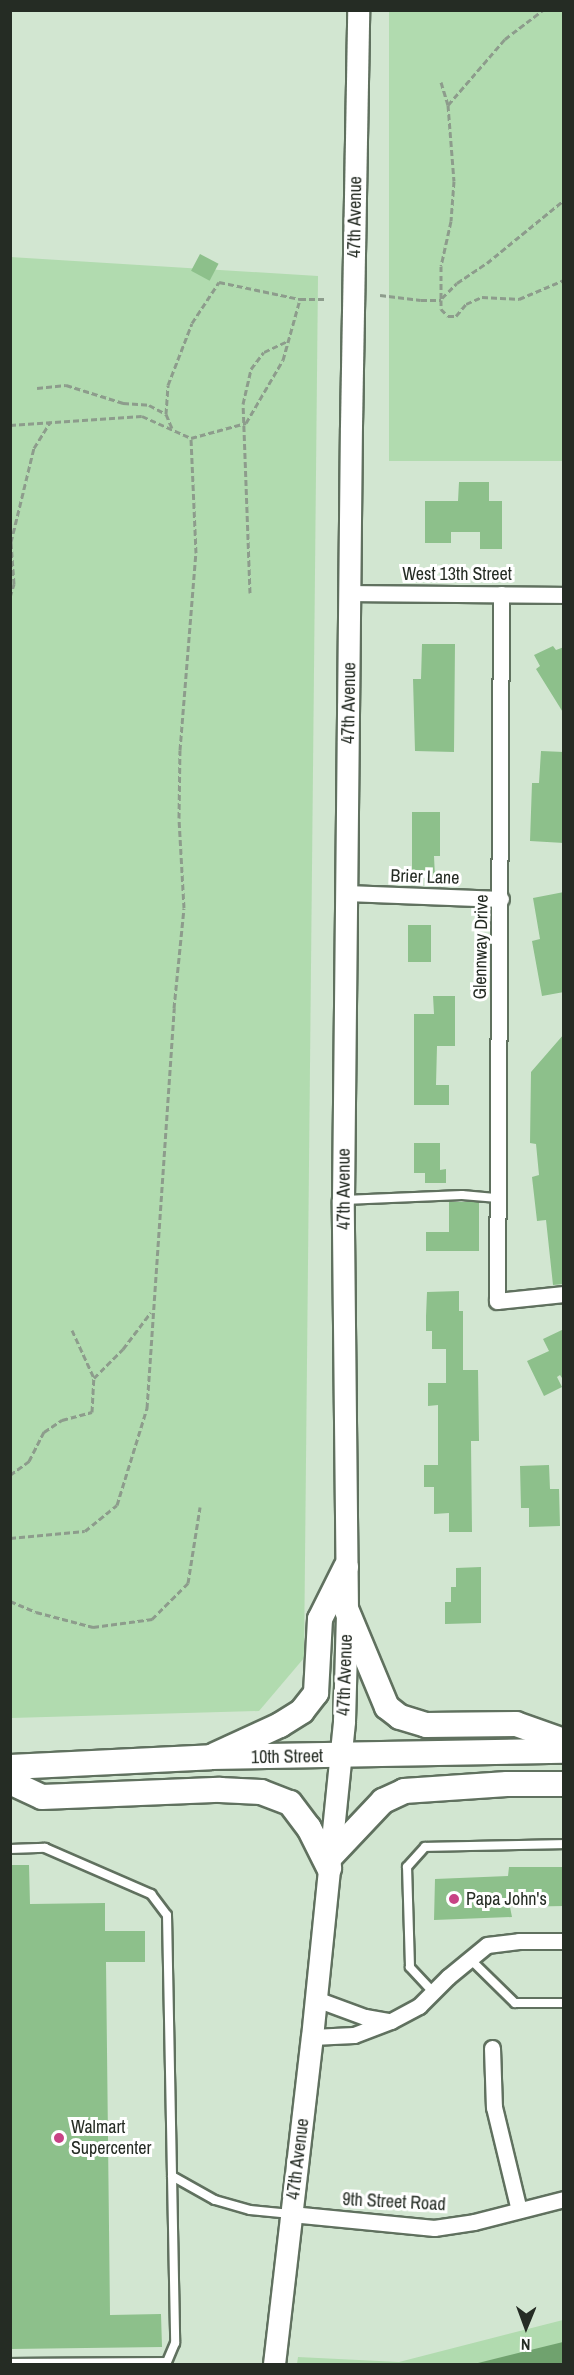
<!DOCTYPE html>
<style>
body{margin:0}
#map{position:relative;width:574px;height:2375px;overflow:hidden;background:#d2e6d1;font-family:"Archivo Narrow",sans-serif}
div>[style]{position:absolute}
[style*='--x']{left:calc(var(--x)*1px);top:calc(var(--y)*1px);width:calc(var(--w)*1px);rotate:calc(var(--a)*1deg)}
.green>*{inset:0;background:#b1dbaf;transform-origin:0 0}
.water>*{inset:0;background:#70a26e}
.building>*{inset:0;background:#8dc08b;transform-origin:0 0}
.path>*{height:3px;margin-top:-1.5px;transform-origin:0;background:repeating-linear-gradient(90deg,#8d9c8c 0 6px,transparent 0 9px)}
.roads{filter:drop-shadow(2px 0 #60715f) drop-shadow(-2px 0 #60715f) drop-shadow(0 2px #60715f) drop-shadow(0 -2px #60715f)}
.lane>*{height:8px;margin:-4px;padding:0 4px;transform-origin:4px;border-radius:4px;background:#fff}
.street>*{height:15px;margin:-7.5px;padding:0 7.5px;transform-origin:7.5px;border-radius:7.5px;background:#fff}
.secondary>*{height:21px;margin:-10.5px;padding:0 10.5px;transform-origin:10.5px;border-radius:10.5px;background:#fff}
.primary>*{height:24px;margin:-12px;padding:0 12px;transform-origin:12px;border-radius:12px;background:#fff}
.dots>*{width:16px;height:16px;translate:-50% -50%;box-sizing:border-box;border:3px solid #fff;border-radius:50%}
span{translate:-50% -50%;white-space:nowrap;text-align:center;line-height:1.15;-webkit-text-stroke:6px #fff;paint-order:stroke}
.street-label{font-size:18px;color:#252c24}
.poi-label{font-size:18px;color:#252c24}
.left{translate:0 -50%;text-align:left}
.frame{position:absolute;inset:0;border:12px solid #252c24;pointer-events:none}
.north{position:absolute;left:496px;top:2297px;width:60px;height:60px;-webkit-text-stroke:4px #fff;paint-order:stroke;rotate:181deg;font-size:16px;font-weight:700;line-height:24px;text-align:center;color:#252c24}
.north::after{content:'';display:block;margin:auto;width:21px;height:27px;background:#252c24;clip-path:polygon(50% 0,100% 100%,50% 72%,0 100%)}
</style>
<div id="map">
<div class="green">
<div style="left:389px;top:11px;width:174px;height:450px"></div>
<div style="clip-path:polygon(10px 257px,318px 276px,304px 1658px,259px 1711px,11px 1718px)"></div>
<div style="clip-path:polygon(563px 2320px,563px 2364px,297px 2364px,298px 2357px,399px 2362px)"></div>
</div>
<div class="water">
<div style="clip-path:polygon(563px 2342px,563px 2364px,474px 2364px)"></div>
</div>
<div class="building">
<div style="left:200px;top:254px;width:21px;height:19px;rotate:28deg"></div>
<div style="clip-path:polygon(459px 482px,489px 482px,489px 501px,502px 501px,502px 549px,480px 549px,480px 532px,451px 532px,451px 543px,425px 543px,425px 501px,458px 501px)"></div>
<div style="clip-path:polygon(422px 644px,455px 644px,454px 752px,415px 751px,413px 679px,421px 679px)"></div>
<div style="clip-path:polygon(553px 646px,556px 650px,564px 647px,564px 714px,536px 669px,540px 666px,534px 655px)"></div>
<div style="clip-path:polygon(541px 751px,564px 752px,564px 843px,530px 841px,532px 783px,539px 783px)"></div>
<div style="clip-path:polygon(412px 812px,440px 812px,440px 856px,434px 856px,435px 877px,412px 877px)"></div>
<div style="clip-path:polygon(564px 892px,564px 992px,542px 996px,532px 941px,540px 939px,533px 898px)"></div>
<div style="left:408px;top:925px;width:23px;height:37px"></div>
<div style="clip-path:polygon(433px 996px,455px 996px,455px 1046px,437px 1046px,436px 1085px,449px 1085px,449px 1105px,414px 1105px,414px 1014px,434px 1014px)"></div>
<div style="clip-path:polygon(564px 1034px,564px 1284px,553px 1285px,546px 1220px,537px 1221px,532px 1177px,539px 1175px,536px 1144px,530px 1143px,531px 1072px)"></div>
<div style="clip-path:polygon(414px 1143px,440px 1143px,440px 1170px,446px 1169px,446px 1183px,425px 1183px,425px 1173px,414px 1173px)"></div>
<div style="clip-path:polygon(449px 1202px,479px 1202px,479px 1251px,426px 1251px,426px 1232px,449px 1232px)"></div>
<div style="clip-path:polygon(459px 1291px,459px 1311px,463px 1311px,463px 1370px,478px 1370px,479px 1441px,471px 1441px,472px 1532px,449px 1532px,449px 1513px,434px 1514px,434px 1487px,424px 1487px,424px 1465px,438px 1465px,438px 1405px,428px 1406px,428px 1383px,446px 1383px,446px 1349px,432px 1349px,432px 1331px,426px 1331px,426px 1316px,427px 1292px)"></div>
<div style="clip-path:polygon(564px 1329px,564px 1381px,560px 1375px,557px 1377px,562px 1387px,544px 1396px,527px 1361px,549px 1351px,543px 1339px)"></div>
<div style="clip-path:polygon(549px 1465px,550px 1489px,559px 1489px,560px 1526px,529px 1527px,529px 1508px,521px 1508px,520px 1466px)"></div>
<div style="clip-path:polygon(481px 1567px,481px 1623px,445px 1624px,445px 1602px,451px 1602px,451px 1587px,456px 1587px,456px 1568px)"></div>
<div style="clip-path:polygon(10px 1865px,29px 1865px,30px 1904px,105px 1903px,105px 1931px,145px 1931px,145px 1962px,106px 1962px,110px 2315px,161px 2314px,162px 2347px,10px 2349px)"></div>
<div style="clip-path:polygon(509px 1867px,562px 1867px,564px 1906px,510px 1907px,512px 1917px,434px 1920px,435px 1879px,508px 1876px)"></div>
</div>
<div class="path">
<div style="--x:441;--y:82;--w:24;--a:73"></div>
<div style="--x:448;--y:105;--w:76;--a:85.5"></div>
<div style="--x:454;--y:181;--w:40;--a:94.3"></div>
<div style="--x:451;--y:221;--w:46;--a:102.5"></div>
<div style="--x:441;--y:266;--w:34;--a:90"></div>
<div style="--x:448;--y:105;--w:87;--a:-49.2"></div>
<div style="--x:505;--y:39;--w:48;--a:-37.3"></div>
<div style="--x:380;--y:295;--w:41;--a:7"></div>
<div style="--x:421;--y:300;--w:20;--a:0"></div>
<div style="--x:441;--y:300;--w:9;--a:90"></div>
<div style="--x:441;--y:309;--w:10;--a:45"></div>
<div style="--x:448;--y:316;--w:8;--a:0"></div>
<div style="--x:456;--y:316;--w:16;--a:-50"></div>
<div style="--x:466;--y:304;--w:17;--a:-24"></div>
<div style="--x:482;--y:297;--w:37;--a:3"></div>
<div style="--x:519;--y:299;--w:49;--a:-22.9"></div>
<div style="--x:442;--y:298;--w:21;--a:-45"></div>
<div style="--x:457;--y:283;--w:36;--a:-34"></div>
<div style="--x:487;--y:263;--w:99;--a:-39.3"></div>
<div style="--x:37;--y:388;--w:29;--a:-6"></div>
<div style="--x:66;--y:385;--w:60;--a:17.5"></div>
<div style="--x:123;--y:403;--w:26;--a:4"></div>
<div style="--x:149;--y:405;--w:19;--a:28"></div>
<div style="--x:166;--y:414;--w:15;--a:67"></div>
<div style="--x:166;--y:414;--w:29;--a:-86"></div>
<div style="--x:168;--y:385;--w:66;--a:-68.8"></div>
<div style="--x:192;--y:323;--w:49;--a:-56.6"></div>
<div style="--x:219;--y:282;--w:83;--a:11.9"></div>
<div style="--x:10;--y:425;--w:132;--a:-3.9"></div>
<div style="--x:142;--y:416;--w:54;--a:24.2"></div>
<div style="--x:191;--y:438;--w:57;--a:-15.3"></div>
<div style="--x:246;--y:423;--w:73;--a:-59.6"></div>
<div style="--x:283;--y:360;--w:63;--a:-74.4"></div>
<div style="--x:300;--y:299;--w:24;--a:0"></div>
<div style="--x:250;--y:593;--w:189;--a:-92.1"></div>
<div style="--x:243;--y:404;--w:36;--a:-77"></div>
<div style="--x:251;--y:369;--w:21;--a:-53"></div>
<div style="--x:264;--y:352;--w:26;--a:-25"></div>
<div style="--x:10;--y:597;--w:14;--a:-73"></div>
<div style="--x:14;--y:584;--w:42;--a:-94.1"></div>
<div style="--x:11;--y:542;--w:97;--a:-76.3"></div>
<div style="--x:34;--y:448;--w:31;--a:-58"></div>
<div style="--x:72;--y:1330;--w:53;--a:65.4"></div>
<div style="--x:10;--y:1475;--w:24;--a:-36"></div>
<div style="--x:29;--y:1461;--w:33;--a:-63"></div>
<div style="--x:44;--y:1432;--w:22;--a:-34"></div>
<div style="--x:62;--y:1420;--w:31;--a:-15"></div>
<div style="--x:92;--y:1412;--w:34;--a:-87"></div>
<div style="--x:94;--y:1378;--w:41;--a:-45"></div>
<div style="--x:123;--y:1349;--w:46;--a:-52.9"></div>
<div style="--x:10;--y:1538;--w:75;--a:-5.3"></div>
<div style="--x:85;--y:1531;--w:41;--a:-39.1"></div>
<div style="--x:117;--y:1505;--w:102;--a:-72.8"></div>
<div style="--x:147;--y:1408;--w:401;--a:-86.1"></div>
<div style="--x:174;--y:1008;--w:100;--a:-84.3"></div>
<div style="--x:184;--y:908;--w:90;--a:-93.2"></div>
<div style="--x:179;--y:818;--w:68;--a:-89.2"></div>
<div style="--x:180;--y:750;--w:198;--a:-85.4"></div>
<div style="--x:196;--y:553;--w:115;--a:-92.5"></div>
<div style="--x:10;--y:1601;--w:28;--a:23"></div>
<div style="--x:36;--y:1612;--w:59;--a:14.7"></div>
<div style="--x:93;--y:1627;--w:60;--a:-7.7"></div>
<div style="--x:152;--y:1619;--w:51;--a:-45"></div>
<div style="--x:188;--y:1583;--w:77;--a:-81"></div>
</div>
<div class="roads">
<div class="lane">
<div style="--x:344;--y:1200;--w:118;--a:-2.4"></div>
<div style="--x:462;--y:1195;--w:36;--a:5"></div>
<div style="--x:10;--y:1849;--w:35;--a:-2"></div>
<div style="--x:45;--y:1848;--w:116;--a:23.5"></div>
<div style="--x:151;--y:1894;--w:26;--a:53"></div>
<div style="--x:167;--y:1915;--w:428;--a:88.9"></div>
<div style="--x:175;--y:2343;--w:21;--a:113"></div>
<div style="--x:167;--y:2362;--w:157;--a:179.6"></div>
<div style="--x:470;--y:1959;--w:63;--a:44.4"></div>
<div style="--x:515;--y:2003;--w:49;--a:0"></div>
<div style="--x:433;--y:1992;--w:34;--a:-133"></div>
<div style="--x:410;--y:1967;--w:100;--a:-91.7"></div>
<div style="--x:407;--y:1867;--w:27;--a:-48"></div>
<div style="--x:425;--y:1847;--w:139;--a:-1.2"></div>
<div style="--x:172;--y:2176;--w:49;--a:29.2"></div>
<div style="--x:215;--y:2200;--w:36;--a:16"></div>
<div style="--x:250;--y:2210;--w:41;--a:5.6"></div>
</div>
<div class="street">
<div style="--x:350;--y:593;--w:214;--a:0.5"></div>
<div style="--x:501;--y:594;--w:707;--a:90.32"></div>
<div style="--x:497;--y:1301;--w:67;--a:-6"></div>
<div style="--x:347;--y:893;--w:154;--a:2.2"></div>
<div style="--x:316;--y:1999;--w:52;--a:20.2"></div>
<div style="--x:365;--y:2017;--w:23;--a:10"></div>
<div style="--x:312;--y:2037;--w:42;--a:-2.7"></div>
<div style="--x:354;--y:2035;--w:40;--a:-21"></div>
<div style="--x:391;--y:2021;--w:32;--a:-28"></div>
<div style="--x:419;--y:2006;--w:41;--a:-45"></div>
<div style="--x:448;--y:1977;--w:50;--a:-39.4"></div>
<div style="--x:487;--y:1945;--w:32;--a:-7"></div>
<div style="--x:519;--y:1941;--w:45;--a:0"></div>
<div style="--x:492;--y:2048;--w:59;--a:88.1"></div>
<div style="--x:494;--y:2107;--w:106;--a:76.4"></div>
<div style="--x:291;--y:2214;--w:144;--a:5.6"></div>
<div style="--x:434;--y:2228;--w:40;--a:-8.5"></div>
<div style="--x:474;--y:2222;--w:93;--a:-14.3"></div>
</div>
<div class="secondary">
<div style="--x:274;--y:2364;--w:329;--a:-83.4"></div>
<div style="--x:312;--y:2037;--w:318;--a:-84.2"></div>
<div style="--x:344;--y:1721;--w:110;--a:-88.4"></div>
<div style="--x:347;--y:1611;--w:411;--a:-90.6"></div>
<div style="--x:343;--y:1200;--w:774;--a:-89.41"></div>
<div style="--x:351;--y:426;--w:416;--a:-89"></div>
</div>
<div class="primary">
<div style="--x:347;--y:1611;--w:104;--a:67.4"></div>
<div style="--x:387;--y:1707;--w:16;--a:38"></div>
<div style="--x:400;--y:1717;--w:27;--a:17"></div>
<div style="--x:426;--y:1725;--w:90;--a:-0.6"></div>
<div style="--x:516;--y:1724;--w:51;--a:19.5"></div>
<div style="--x:215;--y:1755;--w:72;--a:-24.8"></div>
<div style="--x:280;--y:1725;--w:26;--a:-32"></div>
<div style="--x:302;--y:1711;--w:23;--a:-52"></div>
<div style="--x:316;--y:1693;--w:74;--a:-86.9"></div>
<div style="--x:320;--y:1619;--w:58;--a:-63.4"></div>
<div style="--x:10;--y:1767;--w:201;--a:-2.8"></div>
<div style="--x:211;--y:1757;--w:353;--a:-1"></div>
<div style="--x:10;--y:1782;--w:35;--a:25"></div>
<div style="--x:42;--y:1797;--w:178;--a:-2.3"></div>
<div style="--x:220;--y:1790;--w:41;--a:2.8"></div>
<div style="--x:261;--y:1792;--w:31;--a:21"></div>
<div style="--x:290;--y:1803;--w:31;--a:53"></div>
<div style="--x:309;--y:1828;--w:45;--a:63.4"></div>
<div style="--x:331;--y:1856;--w:76;--a:-46.6"></div>
<div style="--x:383;--y:1801;--w:23;--a:-25"></div>
<div style="--x:404;--y:1791;--w:103;--a:-3.9"></div>
<div style="--x:507;--y:1784;--w:57;--a:0"></div>
</div>
</div>
<div class="dots">
<div style="left:454px;top:1899px;background:#c84385"></div>
<div style="left:59px;top:2138px;background:#c84385"></div>
</div>
<div class="street-label">
<span style="left:355px;top:217px;rotate:-89deg">47th Avenue</span>
<span style="left:457px;top:574px">West 13th Street</span>
<span style="left:349px;top:703px;rotate:-89deg">47th Avenue</span>
<span style="left:425px;top:877px;rotate:2deg">Brier Lane</span>
<span style="left:481px;top:947px;rotate:-89deg">Glennway Drive</span>
<span style="left:344px;top:1189px;rotate:-90deg">47th Avenue</span>
<span style="left:345px;top:1675px;rotate:-88deg">47th Avenue</span>
<span style="left:287px;top:1757px;rotate:-1deg">10th Street</span>
<span style="left:298px;top:2159px;rotate:-83deg">47th Avenue</span>
<span style="left:394px;top:2202px;rotate:3deg">9th Street Road</span>
</div>
<div class="poi-label">
<span class="left" style="left:466px;top:1899px">Papa John's</span>
<span class="left" style="left:71px;top:2138px">Walmart<br>Supercenter</span>
</div>
<div class="frame"></div>
<div class="north">N</div>
</div>
